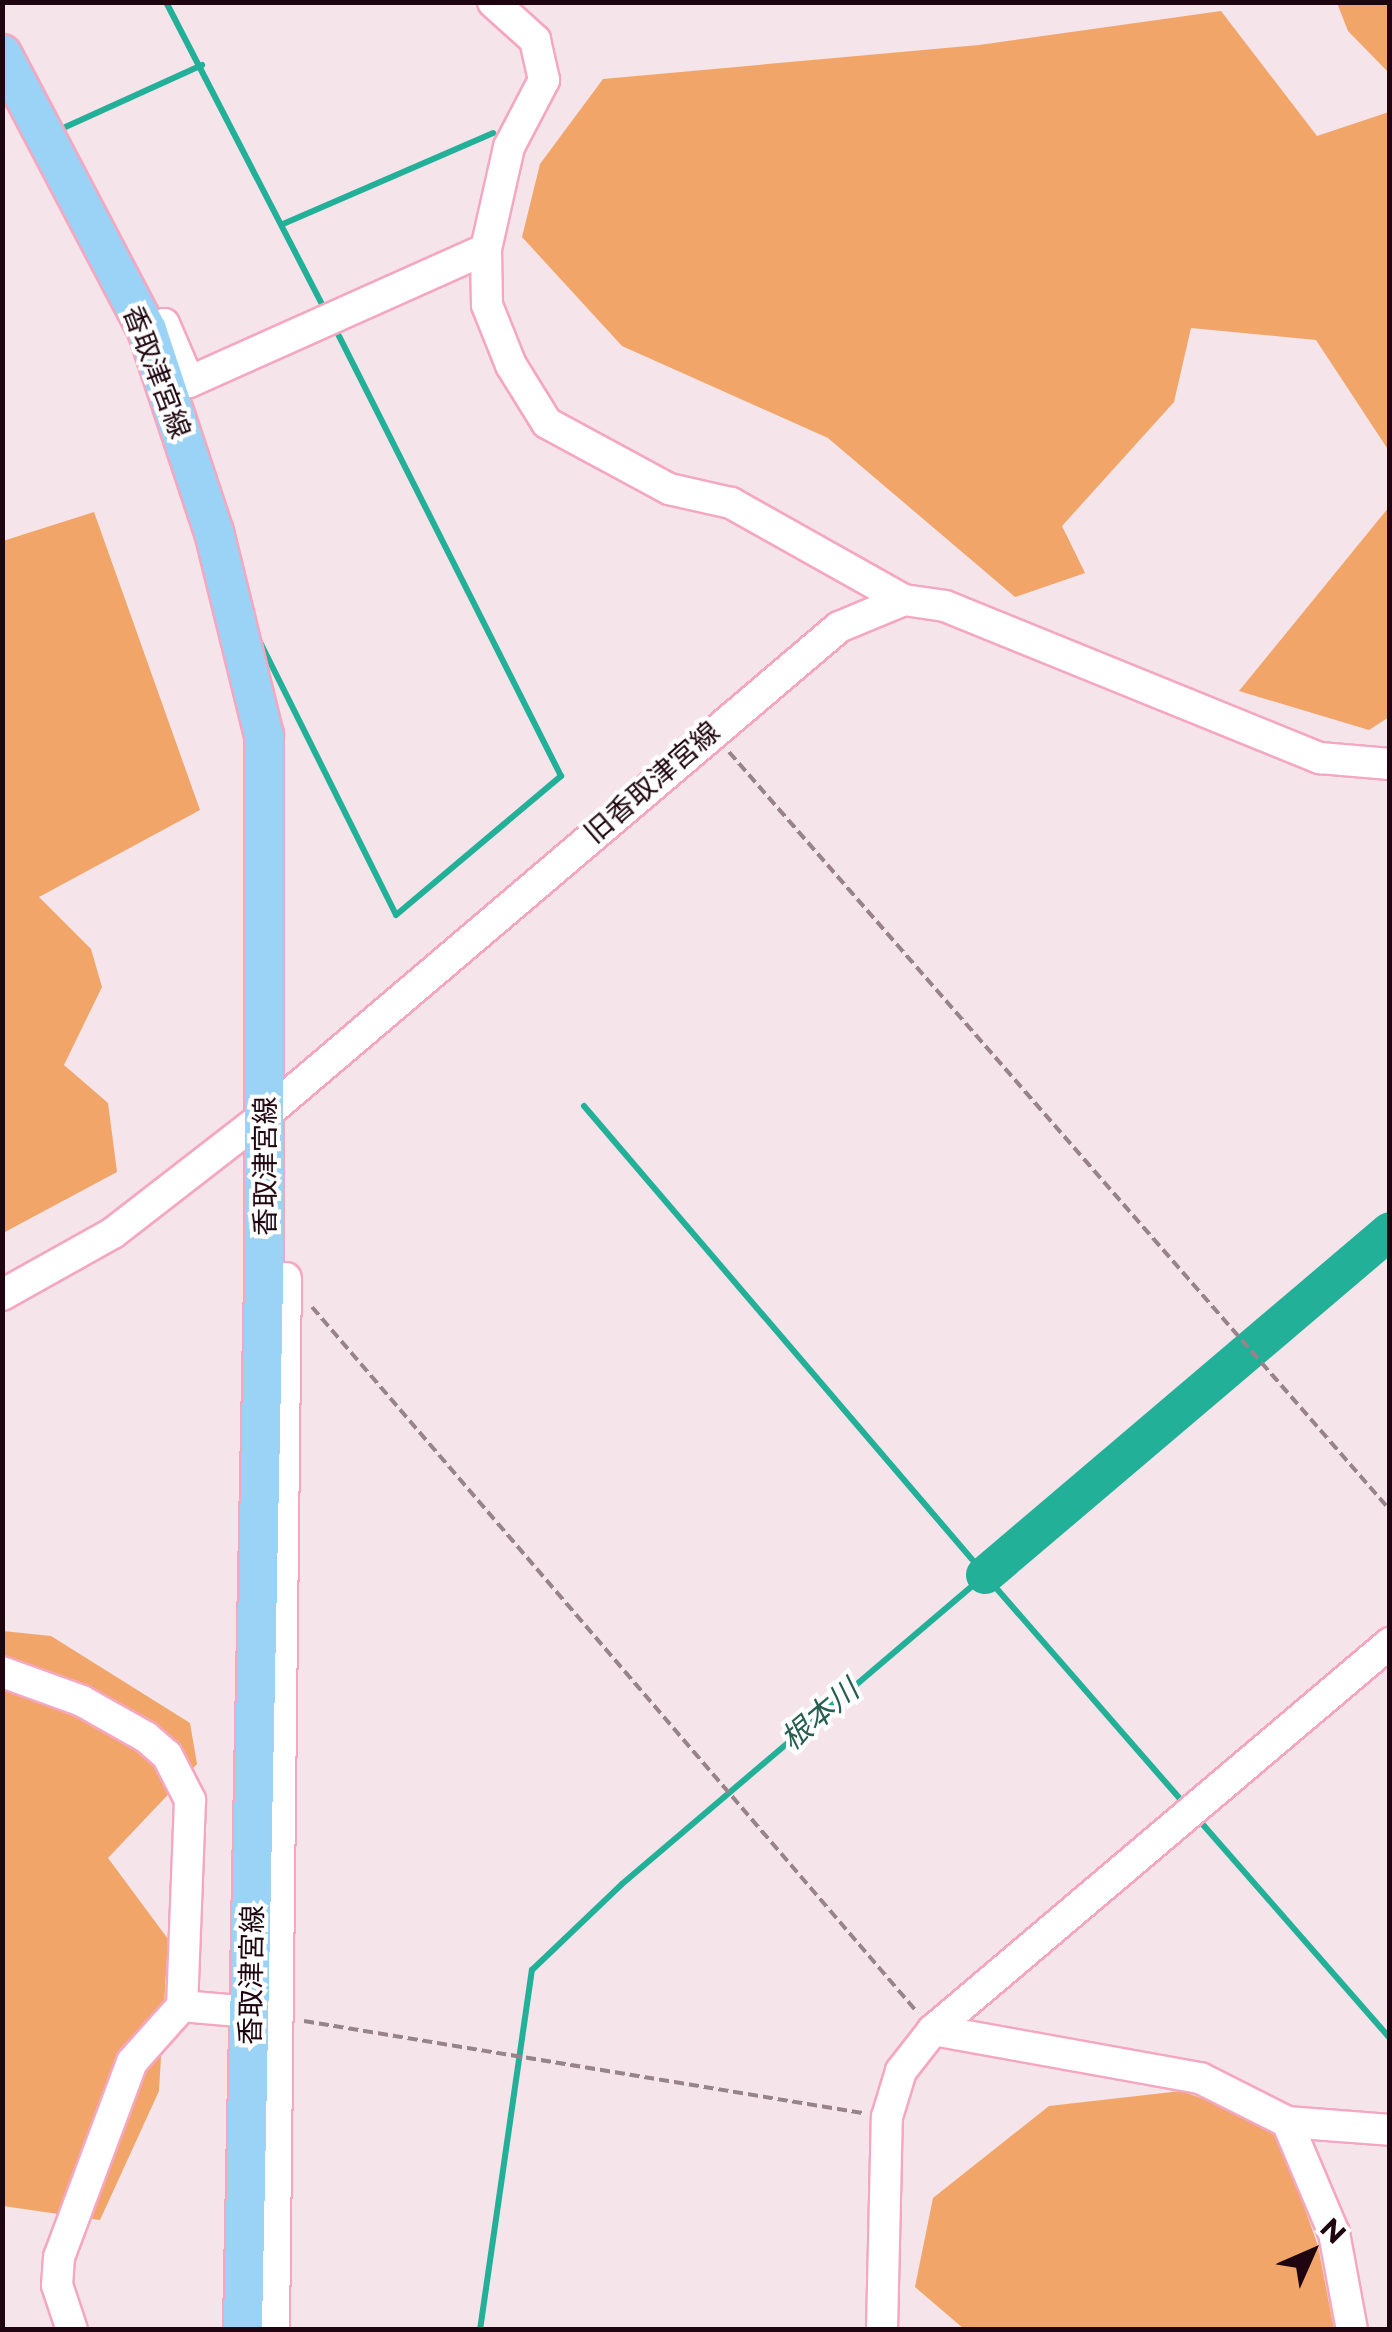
<!DOCTYPE html>
<meta charset="utf-8">
<style>
body{margin:0}
#map{position:relative;width:1392px;height:2332px;overflow:hidden;background:#f5e4e9;font-family:Montserrat,"Noto Sans JP",sans-serif}
div>[style]{position:absolute}
[style*='--x']{left:calc(var(--x)*1px);top:calc(var(--y)*1px);width:calc(var(--w)*1px);rotate:calc(var(--a)*1deg)}
.forest>*{inset:0;background:#f1a569}
.stream>*{height:6px;margin:-3px;padding:0 3px;transform-origin:3px;border-radius:3px;background:#22b099}
.river>*{height:38px;margin:-19px;padding:0 19px;transform-origin:19px;border-radius:19px;background:#22b099}
.path>*{height:4px;margin-top:-2px;transform-origin:0;background:repeating-linear-gradient(90deg,#98838a 0 10px,transparent 0 15px)}
.roads{filter:drop-shadow(2px 0 #f5a7c0) drop-shadow(-2px 0 #f5a7c0) drop-shadow(0 2px #f5a7c0) drop-shadow(0 -2px #f5a7c0)}
.minor>*{height:30px;margin:-15px;padding:0 15px;transform-origin:15px;border-radius:15px;background:#fff}
.major>*{height:38px;margin:-19px;padding:0 19px;transform-origin:19px;border-radius:19px;background:#9ad3f5}
span{translate:-50% -50%;white-space:nowrap;text-align:center;line-height:1.15;-webkit-text-stroke:8px #fff;paint-order:stroke}
.street-label{font-size:28px;color:#1f050f}
.water-label{font-size:30px;color:#285d52;font-style:italic}
.frame{position:absolute;inset:0;border:5px solid #1f050f;pointer-events:none}
.north{position:absolute;left:1262px;top:2202px;width:100px;height:100px;-webkit-text-stroke:8px #fff;paint-order:stroke;rotate:45deg;font-size:28px;font-weight:700;line-height:40px;text-align:center;color:#1f050f}
.north::after{content:'';display:block;margin:auto;width:35px;height:45px;background:#1f050f;clip-path:polygon(50% 0,100% 100%,50% 72%,0 100%)}
</style>
<div id="map">
<div class="forest">
<div style="clip-path:polygon(1337px 3px,1389px 3px,1389px 73px,1348px 31px)"></div>
<div style="clip-path:polygon(1221px 11px,1317px 136px,1389px 112px,1389px 451px,1316px 340px,1191px 328px,1174px 402px,1062px 526px,1085px 573px,1015px 597px,828px 438px,622px 346px,522px 237px,540px 164px,603px 79px,979px 45px)"></div>
<div style="clip-path:polygon(1389px 507px,1389px 717px,1369px 730px,1239px 691px)"></div>
<div style="clip-path:polygon(94px 512px,200px 810px,39px 897px,91px 949px,102px 987px,64px 1065px,108px 1103px,117px 1172px,3px 1233px,3px 541px)"></div>
<div style="clip-path:polygon(3px 1631px,51px 1636px,190px 1723px,197px 1764px,108px 1858px,168px 1939px,159px 2091px,100px 2220px,3px 2206px)"></div>
<div style="clip-path:polygon(1181px 2091px,1275px 2124px,1318px 2246px,1334px 2329px,964px 2329px,915px 2287px,933px 2198px,1049px 2106px)"></div>
</div>
<div class="stream">
<div style="--x:166;--y:2;--w:349;--a:62.7"></div>
<div style="--x:61;--y:129;--w:155;--a:-24.4"></div>
<div style="--x:283;--y:224;--w:229;--a:-23.4"></div>
<div style="--x:258;--y:638;--w:309;--a:63.5"></div>
<div style="--x:396;--y:915;--w:216;--a:-40.1"></div>
<div style="--x:561;--y:776;--w:502;--a:-116.77"></div>
<div style="--x:584;--y:1106;--w:603;--a:49.44"></div>
<div style="--x:997;--y:1589;--w:284;--a:48.9"></div>
<div style="--x:1198;--y:1819;--w:291;--a:48.8"></div>
<div style="--x:480;--y:2330;--w:364;--a:-81.8"></div>
<div style="--x:532;--y:1970;--w:124;--a:-43.7"></div>
<div style="--x:622;--y:1884;--w:477;--a:-40.4"></div>
</div>
<div class="river">
<div style="--x:985;--y:1575;--w:531;--a:-40.34"></div>
</div>
<div class="path">
<div style="--x:729;--y:752;--w:1006;--a:48.91"></div>
<div style="--x:312;--y:1307;--w:930;--a:49.36"></div>
<div style="--x:304;--y:2021;--w:566;--a:9.36"></div>
</div>
<div class="roads">
<div class="minor">
<div style="--x:493;--y:2;--w:57;--a:42.1"></div>
<div style="--x:535;--y:40;--w:41;--a:77.3"></div>
<div style="--x:544;--y:80;--w:76;--a:117.6"></div>
<div style="--x:509;--y:147;--w:105;--a:102.7"></div>
<div style="--x:486;--y:249;--w:56;--a:89"></div>
<div style="--x:487;--y:305;--w:65;--a:68.2"></div>
<div style="--x:511;--y:365;--w:68;--a:58.2"></div>
<div style="--x:547;--y:423;--w:139;--a:28.4"></div>
<div style="--x:669;--y:489;--w:64;--a:12.7"></div>
<div style="--x:731;--y:503;--w:198;--a:29.3"></div>
<div style="--x:147;--y:330;--w:18;--a:-19"></div>
<div style="--x:164;--y:324;--w:63;--a:66.7"></div>
<div style="--x:189;--y:382;--w:325;--a:-24.1"></div>
<div style="--x:2;--y:1295;--w:127;--a:-29.2"></div>
<div style="--x:113;--y:1233;--w:192;--a:-37.8"></div>
<div style="--x:265;--y:1115;--w:753;--a:-40.37"></div>
<div style="--x:839;--y:627;--w:70;--a:-22.6"></div>
<div style="--x:904;--y:600;--w:41;--a:8.3"></div>
<div style="--x:945;--y:606;--w:405;--a:22.1"></div>
<div style="--x:1320;--y:758;--w:70;--a:4.9"></div>
<div style="--x:2;--y:1672;--w:85;--a:19.9"></div>
<div style="--x:82;--y:1701;--w:73;--a:29.4"></div>
<div style="--x:146;--y:1737;--w:28;--a:41"></div>
<div style="--x:167;--y:1755;--w:51;--a:62.9"></div>
<div style="--x:190;--y:1800;--w:206;--a:92.2"></div>
<div style="--x:182;--y:2006;--w:75;--a:131.8"></div>
<div style="--x:132;--y:2062;--w:208;--a:110.5"></div>
<div style="--x:59;--y:2257;--w:28;--a:94"></div>
<div style="--x:57;--y:2285;--w:47;--a:71.6"></div>
<div style="--x:182;--y:2006;--w:68;--a:5"></div>
<div style="--x:933;--y:2030;--w:271;--a:10.2"></div>
<div style="--x:1200;--y:2078;--w:97;--a:26.8"></div>
<div style="--x:1287;--y:2122;--w:103;--a:4.4"></div>
<div style="--x:1287;--y:2122;--w:121;--a:67.1"></div>
<div style="--x:1334;--y:2233;--w:99;--a:79.5"></div>
<div style="--x:274;--y:2330;--w:1052;--a:-89.35"></div>
<div style="--x:882;--y:2330;--w:213;--a:-88.7"></div>
<div style="--x:887;--y:2117;--w:48;--a:-73.1"></div>
<div style="--x:901;--y:2071;--w:52;--a:-52"></div>
<div style="--x:933;--y:2030;--w:599;--a:-40.26"></div>
</div>
<div class="major">
<div style="--x:2;--y:54;--w:312;--a:62.3"></div>
<div style="--x:147;--y:330;--w:213;--a:71.7"></div>
<div style="--x:214;--y:532;--w:209;--a:76.2"></div>
<div style="--x:264;--y:735;--w:545;--a:90"></div>
<div style="--x:264;--y:1280;--w:1050;--a:91.15"></div>
</div>
</div>
<div class="street-label">
<span style="left:157px;top:372px;rotate:69deg">香取津宮線</span>
<span style="left:652px;top:782px;rotate:-41deg">旧香取津宮線</span>
<span style="left:265px;top:1166px;rotate:-90deg">香取津宮線</span>
<span style="left:251px;top:1975px;rotate:-89deg">香取津宮線</span>
</div>
<div class="water-label">
<span style="left:820px;top:1715px;rotate:-40deg">根本川</span>
</div>
<div class="frame"></div>
<div class="north">N</div>
</div>
